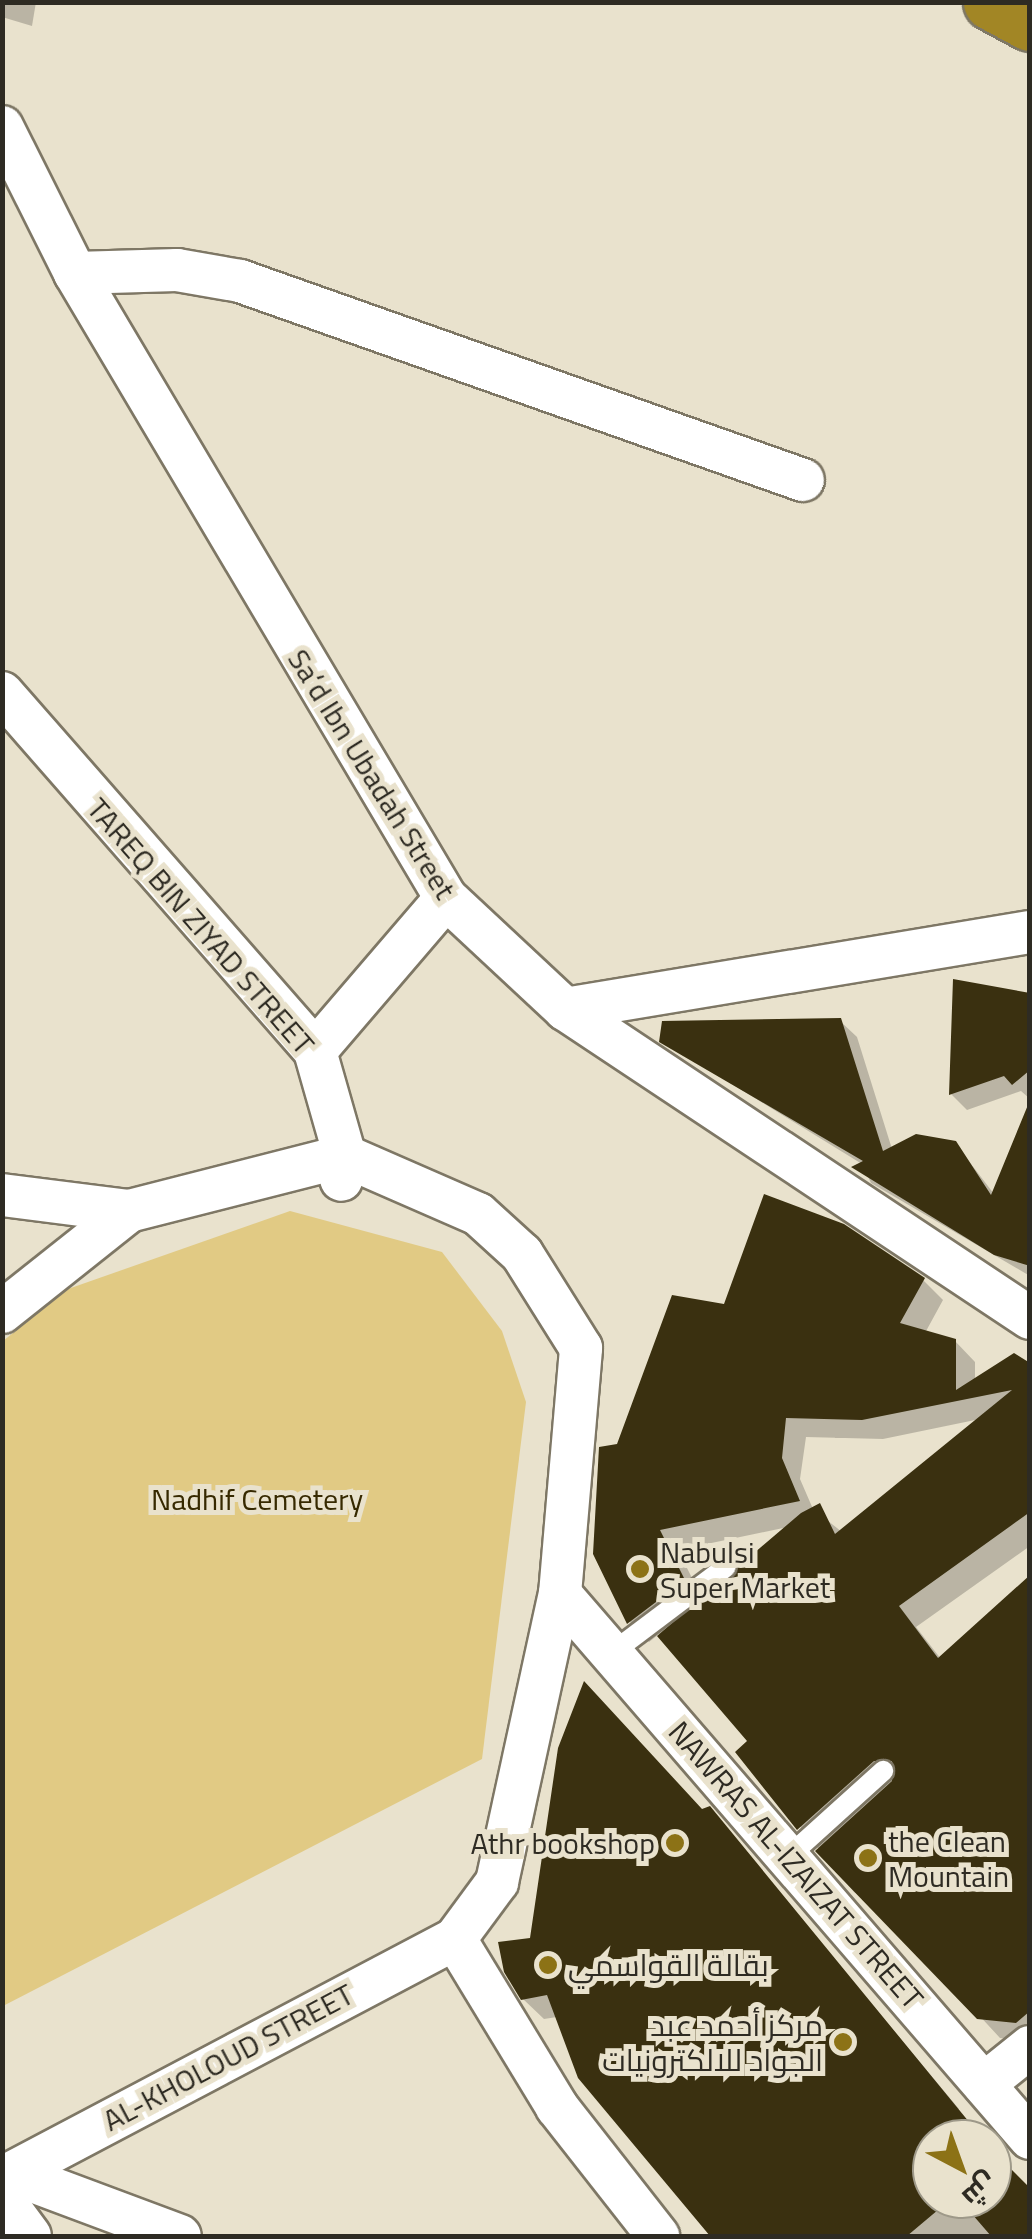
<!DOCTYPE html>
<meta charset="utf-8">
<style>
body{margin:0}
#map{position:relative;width:1032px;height:2239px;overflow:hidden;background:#e9e2cd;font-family:"Titillium Web",Cairo,sans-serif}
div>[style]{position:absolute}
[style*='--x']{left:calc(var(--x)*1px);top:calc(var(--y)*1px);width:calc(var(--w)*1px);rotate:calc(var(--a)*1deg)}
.green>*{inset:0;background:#e1ca84}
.shadow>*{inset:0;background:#0003}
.building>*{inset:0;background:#3a3010}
.roads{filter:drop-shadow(2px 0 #7e7765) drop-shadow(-2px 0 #7e7765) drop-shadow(0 2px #7e7765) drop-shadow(0 -2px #7e7765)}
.lane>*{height:20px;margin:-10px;padding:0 10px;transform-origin:10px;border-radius:10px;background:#fff}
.street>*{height:42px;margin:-21px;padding:0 21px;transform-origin:21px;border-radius:21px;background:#fff}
.highway>*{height:55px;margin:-27.5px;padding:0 27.5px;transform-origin:27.5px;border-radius:27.5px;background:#a28625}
.dots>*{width:28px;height:28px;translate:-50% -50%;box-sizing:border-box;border:5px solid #e9e2cd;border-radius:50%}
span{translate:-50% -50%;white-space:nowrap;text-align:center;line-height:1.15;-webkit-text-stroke:10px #e9e2cd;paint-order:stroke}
.street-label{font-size:30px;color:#2e2b23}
.park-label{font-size:30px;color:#362900}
.poi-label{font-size:30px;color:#2e2b23}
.left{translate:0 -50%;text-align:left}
.right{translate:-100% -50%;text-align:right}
.frame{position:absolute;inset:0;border:5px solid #2e2b23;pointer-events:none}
.north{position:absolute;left:912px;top:2119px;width:100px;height:100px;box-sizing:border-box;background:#e9e2cd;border:2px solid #9e9989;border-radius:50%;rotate:139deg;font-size:28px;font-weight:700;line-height:40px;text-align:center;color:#2e2b23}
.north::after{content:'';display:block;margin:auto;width:35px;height:45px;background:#8c7216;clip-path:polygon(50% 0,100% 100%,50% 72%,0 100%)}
</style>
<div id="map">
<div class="green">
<div style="clip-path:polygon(290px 1211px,442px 1252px,502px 1331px,526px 1402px,482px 1759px,3px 2006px,3px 1341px,68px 1289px)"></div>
</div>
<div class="shadow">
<div style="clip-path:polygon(2px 2px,36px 2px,32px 26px,2px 17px)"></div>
<div style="clip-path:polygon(955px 982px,1030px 995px,1030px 1099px,1021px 1091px,967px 1110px,951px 1094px)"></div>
<div style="clip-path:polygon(840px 1021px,857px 1037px,892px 1149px,955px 1143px,994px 1194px,1030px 1155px,1030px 1276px,871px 1183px,862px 1164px,662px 1041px)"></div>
<div style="clip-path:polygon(evenodd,923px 1280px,943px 1300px,925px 1333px,955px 1341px,975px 1362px,975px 1381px,1030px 1366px,1030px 1546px,916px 1627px,941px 1659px,1030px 1578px,1030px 2041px,1000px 2038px,879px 1907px,854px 1892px,739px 1752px,750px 1741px,659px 1634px,649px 1642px,630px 1622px,596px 1554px,619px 1447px,725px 1307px,923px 1280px,980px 1419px,842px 1532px,813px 1509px,800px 1479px,806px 1437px,883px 1439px,980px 1419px,923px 1280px,788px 1527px,703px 1600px,678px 1550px,788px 1527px)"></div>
<div style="clip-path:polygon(709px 1809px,959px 2109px,896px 2162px,932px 2173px,932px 2199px,992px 2199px,992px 2150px,1030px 2193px,1030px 2236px,710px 2236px,557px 2017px,544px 2019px,523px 1999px,532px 1941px)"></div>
</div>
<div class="building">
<div style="clip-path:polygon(953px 979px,1030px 993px,1030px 1070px,1012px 1085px,1004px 1076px,949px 1095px)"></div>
<div style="clip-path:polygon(841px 1018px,883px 1151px,916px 1134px,956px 1141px,991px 1195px,1030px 1100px,1030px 1266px,994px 1255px,851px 1167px,863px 1161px,659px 1042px,662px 1021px)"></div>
<div style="clip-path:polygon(764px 1194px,844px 1224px,925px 1278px,900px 1323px,956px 1339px,956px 1390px,1014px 1353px,1030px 1363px,1030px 1512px,899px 1606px,938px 1658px,1030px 1575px,1030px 2011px,1016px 2023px,977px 2019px,815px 1851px,892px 1781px,892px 1761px,874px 1761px,797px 1830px,735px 1752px,747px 1741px,657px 1636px,801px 1513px,820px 1503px,835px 1534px,1012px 1390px,862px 1420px,786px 1418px,782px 1458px,800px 1501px,660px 1530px,685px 1580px,627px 1624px,593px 1554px,599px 1447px,617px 1444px,672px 1295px,724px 1304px)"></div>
<div style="clip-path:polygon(584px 1681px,702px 1809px,710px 1806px,983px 2139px,932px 2139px,932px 2199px,951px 2199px,907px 2236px,710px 2236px,578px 2078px,547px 1995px,521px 2000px,504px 1972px,498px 1942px,530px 1938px,558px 1748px)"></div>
<div style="clip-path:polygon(992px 2150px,1030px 2188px,1030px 2236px,991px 2236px,959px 2199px,992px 2199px)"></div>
</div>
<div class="roads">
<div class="lane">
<div style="--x:613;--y:1652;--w:141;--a:-37"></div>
<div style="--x:789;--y:1856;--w:127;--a:-42.1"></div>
</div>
<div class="street">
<div style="--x:2;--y:127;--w:163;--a:63.4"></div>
<div style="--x:75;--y:273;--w:727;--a:59.31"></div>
<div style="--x:446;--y:898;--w:163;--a:43"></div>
<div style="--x:565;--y:1009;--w:558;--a:33.6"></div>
<div style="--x:75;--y:273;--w:102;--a:-1.7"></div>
<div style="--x:177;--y:270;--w:64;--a:9.9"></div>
<div style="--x:240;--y:281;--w:597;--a:19.47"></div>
<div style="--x:2;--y:693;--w:476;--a:48.8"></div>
<div style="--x:315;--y:1051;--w:109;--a:74.1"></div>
<div style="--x:345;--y:1156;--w:24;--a:99"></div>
<div style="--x:565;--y:1009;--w:471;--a:-9.4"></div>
<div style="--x:315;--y:1051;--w:201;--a:-49.4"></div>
<div style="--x:2;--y:1195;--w:128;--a:7.2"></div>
<div style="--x:129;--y:1211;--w:223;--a:-14.3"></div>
<div style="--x:2;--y:1312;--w:162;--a:-38.5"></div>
<div style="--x:560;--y:1594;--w:719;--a:49.17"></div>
<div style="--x:455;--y:1939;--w:197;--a:58.7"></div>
<div style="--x:557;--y:2107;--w:164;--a:51.9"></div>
<div style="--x:984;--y:2084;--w:59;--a:-38.8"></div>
<div style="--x:14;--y:2174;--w:177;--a:20.5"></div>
<div style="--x:2;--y:2178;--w:512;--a:-27.82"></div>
<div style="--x:455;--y:1939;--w:71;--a:-53.6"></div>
<div style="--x:497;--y:1882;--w:295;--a:-77.7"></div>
<div style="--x:560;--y:1594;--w:247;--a:-85.1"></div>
<div style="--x:581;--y:1348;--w:111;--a:-122.1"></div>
<div style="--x:522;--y:1254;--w:59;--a:-137.7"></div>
<div style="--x:478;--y:1214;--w:145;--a:-156.4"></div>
<div style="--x:2;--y:2198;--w:47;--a:53.6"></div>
</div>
<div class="highway">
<div style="--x:991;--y:2;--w:44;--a:28.3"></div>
</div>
</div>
<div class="dots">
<div style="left:640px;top:1569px;background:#8c7216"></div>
<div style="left:675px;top:1843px;background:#8c7216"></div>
<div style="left:868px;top:1858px;background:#8c7216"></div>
<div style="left:548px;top:1965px;background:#8c7216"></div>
<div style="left:843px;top:2042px;background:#8c7216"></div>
</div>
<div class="street-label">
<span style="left:372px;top:774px;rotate:58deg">Saʻd Ibn Ubadah Street</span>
<span style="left:201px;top:926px;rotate:49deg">TAREQ BIN ZIYAD STREET</span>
<span style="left:796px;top:1865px;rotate:49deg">NAWRAS AL-IZAIZAT STREET</span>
<span style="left:228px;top:2057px;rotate:-28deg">AL-KHOLOUD STREET</span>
</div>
<div class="park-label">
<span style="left:257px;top:1499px">Nadhif Cemetery</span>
</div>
<div class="poi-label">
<span class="left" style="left:660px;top:1569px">Nabulsi<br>Super Market</span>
<span class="left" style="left:888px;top:1858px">the Clean<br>Mountain</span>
<span class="right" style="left:655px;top:1843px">Athr bookshop</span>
<span class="left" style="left:568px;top:1965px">بقالة القواسمي</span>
<span class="right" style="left:823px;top:2042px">مركز أحمد عبد<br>الجواد للالكترونيات</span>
</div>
<div class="frame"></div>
<div class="north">ش</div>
</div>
